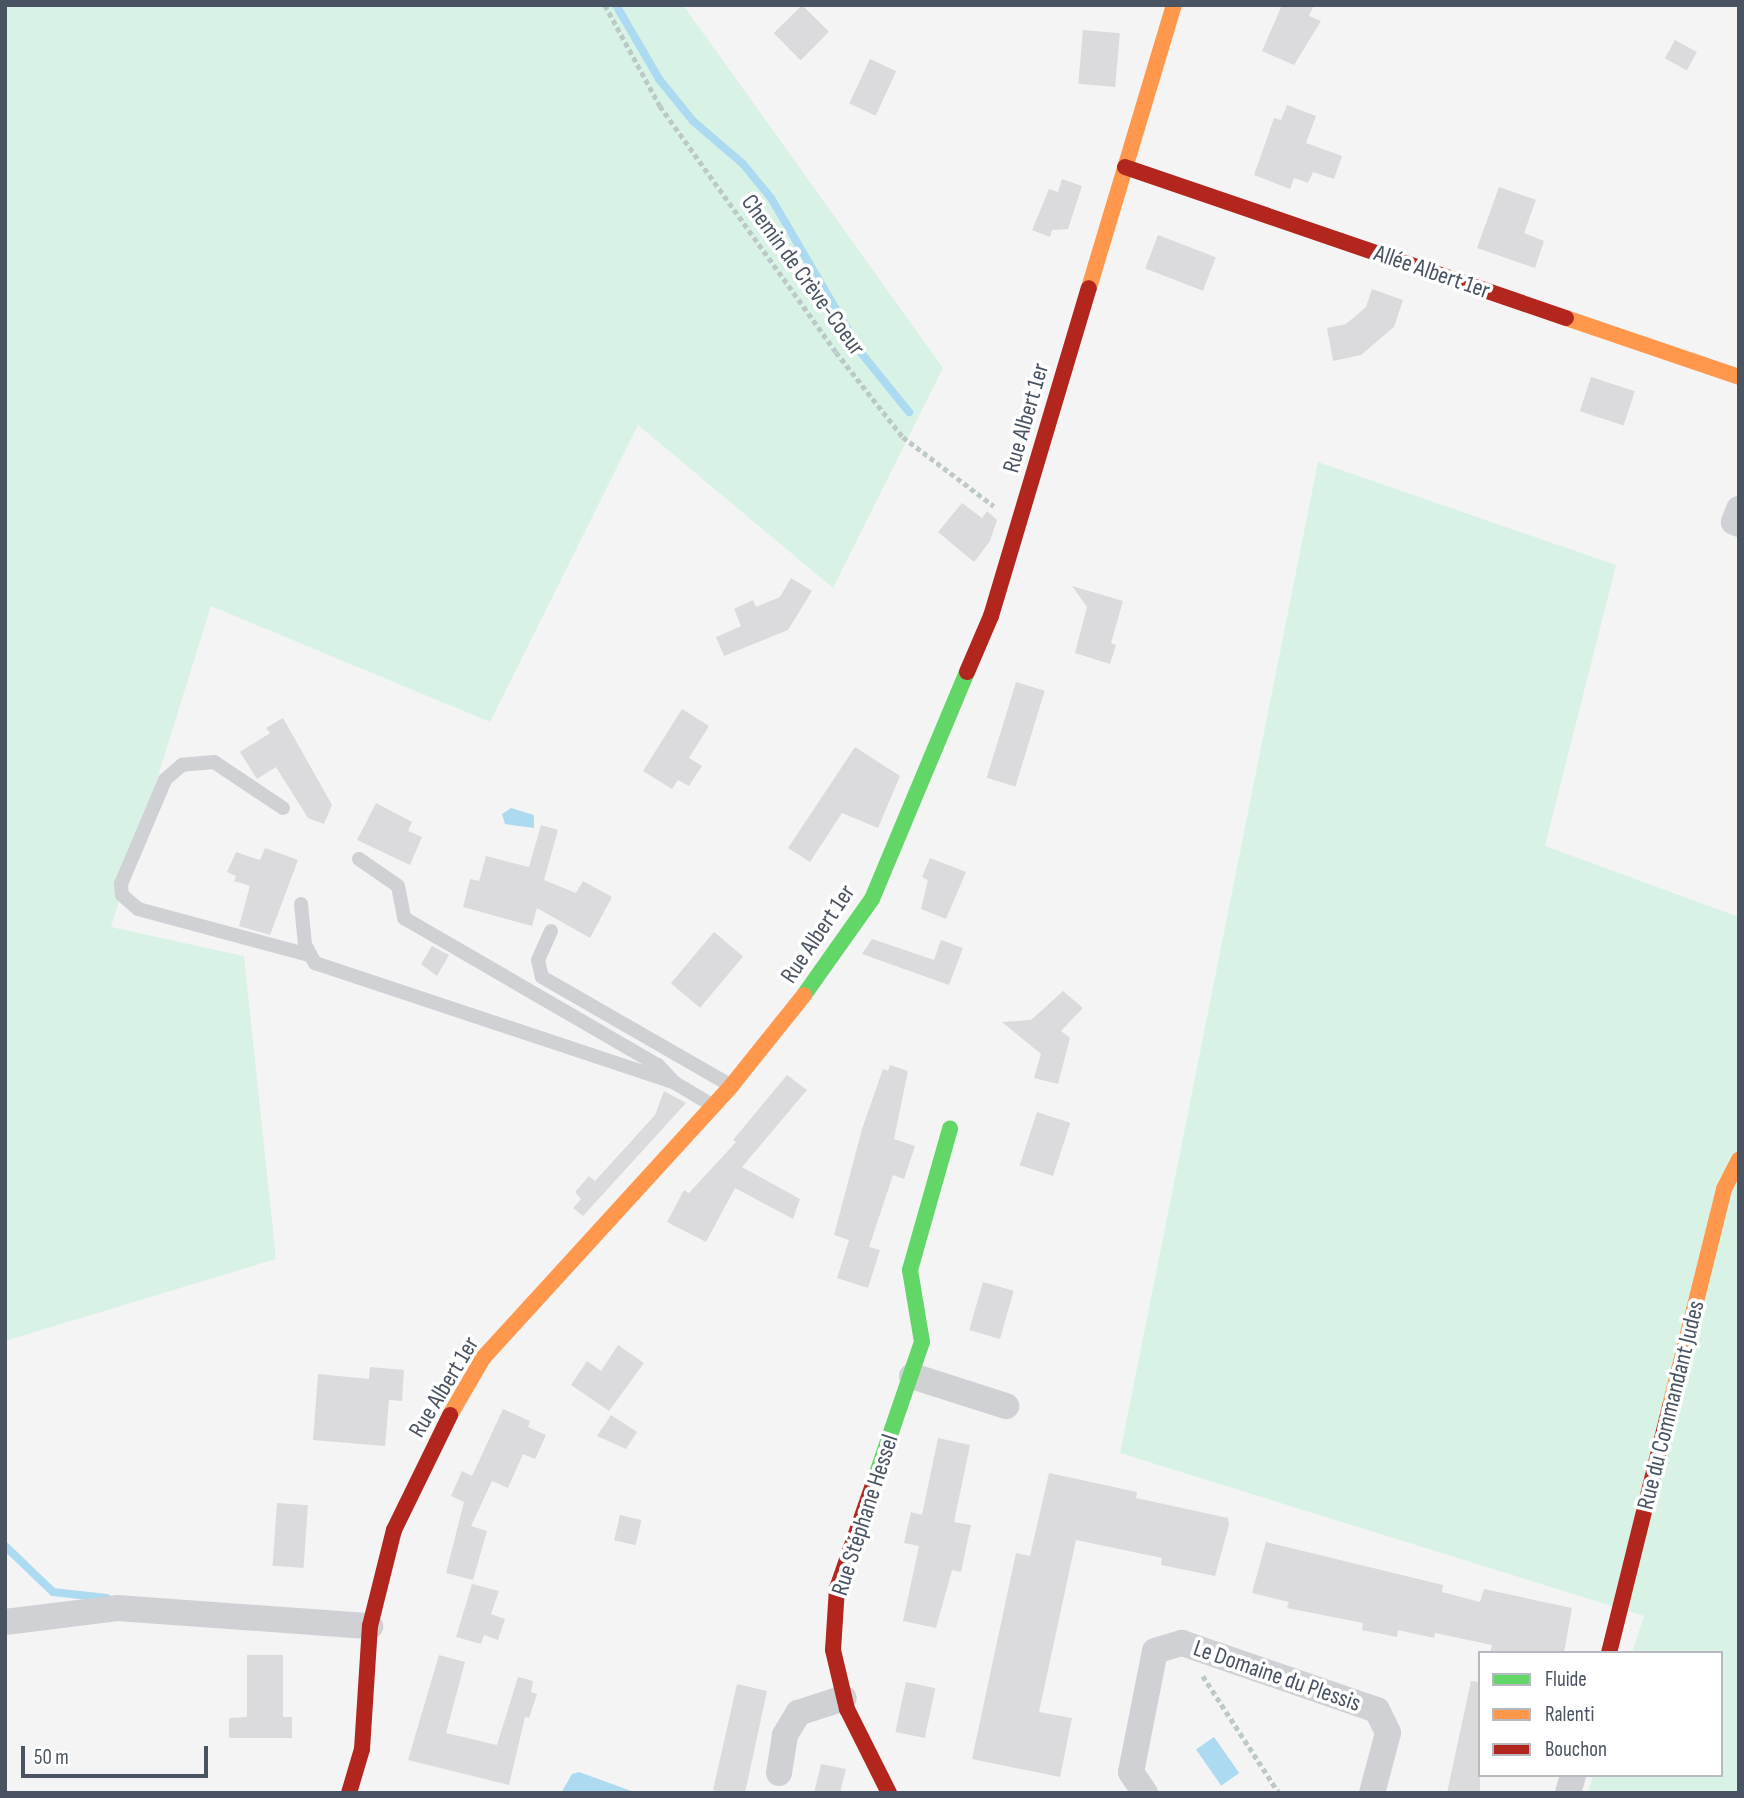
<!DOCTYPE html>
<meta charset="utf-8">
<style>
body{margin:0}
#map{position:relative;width:1744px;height:1798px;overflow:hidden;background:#f4f4f4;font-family:"Sofia Sans Condensed",sans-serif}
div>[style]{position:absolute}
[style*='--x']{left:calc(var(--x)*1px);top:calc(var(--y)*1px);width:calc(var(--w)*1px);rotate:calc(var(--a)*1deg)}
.green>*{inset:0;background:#d8f3e6}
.water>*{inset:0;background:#acdaf1;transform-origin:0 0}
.stream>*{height:8px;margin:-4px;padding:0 4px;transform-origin:4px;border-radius:4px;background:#acdaf1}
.building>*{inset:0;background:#dbdbdd;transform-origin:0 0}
.path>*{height:4.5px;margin-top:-2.25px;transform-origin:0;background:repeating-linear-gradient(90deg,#bcc9c6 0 5px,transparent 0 8.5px)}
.lane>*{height:14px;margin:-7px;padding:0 7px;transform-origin:7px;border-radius:7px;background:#cfd1d4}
.street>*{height:26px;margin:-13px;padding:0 13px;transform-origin:13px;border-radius:13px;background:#cfd1d4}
.fast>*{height:16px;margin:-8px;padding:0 8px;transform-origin:8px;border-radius:8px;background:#63d668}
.slow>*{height:16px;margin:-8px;padding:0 8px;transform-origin:8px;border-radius:8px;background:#ff974d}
.jam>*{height:16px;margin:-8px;padding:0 8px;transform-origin:8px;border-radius:8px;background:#b3261e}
span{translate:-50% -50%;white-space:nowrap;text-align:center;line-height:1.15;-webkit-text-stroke:7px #fff;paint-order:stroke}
.street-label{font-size:24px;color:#495361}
.frame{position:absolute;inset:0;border:7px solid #495361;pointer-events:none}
.legend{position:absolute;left:1478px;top:1651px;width:245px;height:126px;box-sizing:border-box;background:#fff;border:2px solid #b6bac0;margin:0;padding:9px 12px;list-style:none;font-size:21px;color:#495361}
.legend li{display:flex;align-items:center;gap:14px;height:35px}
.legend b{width:35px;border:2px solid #b6bac0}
.scale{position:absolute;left:21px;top:1746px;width:187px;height:32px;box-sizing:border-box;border:4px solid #495361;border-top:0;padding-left:9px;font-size:21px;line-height:24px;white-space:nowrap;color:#495361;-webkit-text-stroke:5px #fff;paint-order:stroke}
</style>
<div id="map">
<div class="green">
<div style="clip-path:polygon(5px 5px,683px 5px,943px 368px,833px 588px,638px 425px,490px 722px,211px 606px,111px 927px,244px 956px,276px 1259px,5px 1341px)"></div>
<div style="clip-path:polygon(1318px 462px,1616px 565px,1545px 846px,1739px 917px,1739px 1793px,1588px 1793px,1593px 1775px,1721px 1775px,1721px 1653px,1632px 1653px,1644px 1616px,1120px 1453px)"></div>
</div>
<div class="water">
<div style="clip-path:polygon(511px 808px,534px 815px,534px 828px,505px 824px,502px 814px)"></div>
<div style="left:1214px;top:1737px;width:44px;height:22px;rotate:55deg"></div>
<div style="clip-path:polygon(579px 1772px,637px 1793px,561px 1793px,572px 1774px)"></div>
</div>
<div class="stream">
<div style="--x:616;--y:5;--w:86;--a:59.8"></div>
<div style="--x:659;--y:79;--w:54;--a:51"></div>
<div style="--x:693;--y:121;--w:66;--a:40.7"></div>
<div style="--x:743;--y:164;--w:44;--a:50.5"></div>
<div style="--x:771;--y:198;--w:181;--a:59.7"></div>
<div style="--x:862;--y:354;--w:75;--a:51"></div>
<div style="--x:5;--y:1546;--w:66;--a:43.8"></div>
<div style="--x:53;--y:1592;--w:54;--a:6.3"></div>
</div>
<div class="building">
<div style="left:802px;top:5px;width:38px;height:40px;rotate:45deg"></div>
<div style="clip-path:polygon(1282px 5px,1314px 5px,1309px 16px,1321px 21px,1294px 65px,1262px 51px)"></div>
<div style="left:1083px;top:30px;width:37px;height:54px;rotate:5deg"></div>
<div style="left:1675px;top:40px;width:25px;height:21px;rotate:29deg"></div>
<div style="left:870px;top:59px;width:29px;height:49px;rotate:25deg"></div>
<div style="clip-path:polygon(1287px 105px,1316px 116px,1306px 143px,1342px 156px,1334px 179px,1313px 172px,1308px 183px,1294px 178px,1290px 189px,1254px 175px,1274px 118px,1281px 120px)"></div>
<div style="clip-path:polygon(1062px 179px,1082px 186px,1068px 229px,1052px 230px,1050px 237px,1032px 230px,1049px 189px,1058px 192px)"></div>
<div style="clip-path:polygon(1499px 187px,1536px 200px,1524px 233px,1544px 241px,1535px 268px,1477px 248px)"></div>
<div style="left:1158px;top:235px;width:62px;height:36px;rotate:21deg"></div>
<div style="clip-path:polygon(1372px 289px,1403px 300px,1394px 327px,1361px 355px,1333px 361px,1327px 328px,1346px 324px,1366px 307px)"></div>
<div style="left:1591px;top:377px;width:46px;height:36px;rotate:18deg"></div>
<div style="clip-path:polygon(962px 503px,982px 518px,987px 511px,997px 520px,990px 541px,974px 562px,938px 532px)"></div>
<div style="clip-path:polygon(791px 578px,812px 591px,788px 630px,724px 656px,716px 637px,741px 626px,734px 609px,753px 600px,756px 607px,780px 597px)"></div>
<div style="clip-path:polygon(1072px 586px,1123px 601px,1111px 643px,1116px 645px,1110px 664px,1075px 653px,1087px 607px)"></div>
<div style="left:1016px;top:682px;width:30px;height:100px;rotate:17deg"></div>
<div style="clip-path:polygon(682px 709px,709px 726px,689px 758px,702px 766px,689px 786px,678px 780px,672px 789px,643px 771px)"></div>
<div style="clip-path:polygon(283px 718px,332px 805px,324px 824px,308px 818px,276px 767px,257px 779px,240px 752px,270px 733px,266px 728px)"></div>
<div style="clip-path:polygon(855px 747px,900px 776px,878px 828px,842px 813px,810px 862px,788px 848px)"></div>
<div style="clip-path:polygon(376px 803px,412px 822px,408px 831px,422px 837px,410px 865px,357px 840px)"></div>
<div style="clip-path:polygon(541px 825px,558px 830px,544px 880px,576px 893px,583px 881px,612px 897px,590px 938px,537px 908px,532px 926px,463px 907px,470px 879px,479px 881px,486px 856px,529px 867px)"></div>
<div style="clip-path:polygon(265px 848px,298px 860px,270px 935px,239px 926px,250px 886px,234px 881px,236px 876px,227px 872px,236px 852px,260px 860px)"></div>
<div style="clip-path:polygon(930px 858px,966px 872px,946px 919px,921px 909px,928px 880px,922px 877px)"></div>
<div style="left:714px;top:932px;width:38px;height:67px;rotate:40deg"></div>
<div style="clip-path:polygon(872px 939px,934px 960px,941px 940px,963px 948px,949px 985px,862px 954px)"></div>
<div style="clip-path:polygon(432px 946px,449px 955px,437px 976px,421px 964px)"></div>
<div style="clip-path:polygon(1063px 991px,1083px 1008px,1061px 1031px,1070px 1038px,1058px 1084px,1034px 1078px,1041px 1054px,1002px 1022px,1031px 1020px)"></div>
<div style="clip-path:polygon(890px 1065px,908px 1071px,894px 1139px,915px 1146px,904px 1179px,893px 1175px,869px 1247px,880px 1250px,868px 1288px,837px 1278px,849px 1240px,834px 1235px,862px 1129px,883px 1069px,888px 1071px)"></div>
<div style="clip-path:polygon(787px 1075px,807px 1090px,742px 1167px,800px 1199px,793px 1219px,735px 1188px,706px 1242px,667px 1222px,684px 1190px,689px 1193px,736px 1142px,733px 1140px)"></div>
<div style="clip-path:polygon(664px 1091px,686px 1103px,583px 1216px,573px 1208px,581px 1199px,575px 1192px,589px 1176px,595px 1181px,655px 1115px)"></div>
<div style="left:1037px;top:1112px;width:35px;height:56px;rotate:18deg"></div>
<div style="left:983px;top:1282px;width:32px;height:50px;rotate:16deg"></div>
<div style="clip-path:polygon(618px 1345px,644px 1363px,609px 1411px,571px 1385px,587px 1361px,601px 1371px)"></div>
<div style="clip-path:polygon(370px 1367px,404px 1370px,402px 1401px,389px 1400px,385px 1446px,313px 1440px,318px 1374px,369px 1379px)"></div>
<div style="clip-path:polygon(503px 1409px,530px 1421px,528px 1427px,546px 1435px,535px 1459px,523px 1454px,508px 1488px,492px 1481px,471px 1526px,487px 1531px,473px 1580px,446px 1573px,464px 1502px,451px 1496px,462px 1471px,472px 1476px)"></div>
<div style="clip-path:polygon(611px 1415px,637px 1432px,626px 1449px,597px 1436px)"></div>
<div style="clip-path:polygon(938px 1438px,970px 1445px,954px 1522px,971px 1525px,961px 1572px,952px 1570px,936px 1628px,903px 1621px,919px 1546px,904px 1543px,911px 1512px,922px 1515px)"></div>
<div style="clip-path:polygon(1049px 1473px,1137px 1492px,1136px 1498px,1228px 1518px,1229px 1525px,1215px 1576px,1161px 1565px,1162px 1558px,1076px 1540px,1039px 1712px,1072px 1718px,1060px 1777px,972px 1759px,1016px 1553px,1030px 1556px)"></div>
<div style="left:277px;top:1503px;width:31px;height:63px;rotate:4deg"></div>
<div style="left:620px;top:1515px;width:22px;height:26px;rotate:13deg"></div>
<div style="clip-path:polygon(1266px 1542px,1443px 1585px,1442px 1592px,1480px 1602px,1484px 1589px,1572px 1608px,1564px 1653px,1490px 1653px,1492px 1645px,1435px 1633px,1434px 1638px,1398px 1630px,1397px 1637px,1362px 1630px,1363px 1623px,1287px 1608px,1289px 1602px,1252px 1593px)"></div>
<div style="clip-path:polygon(472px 1584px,499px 1591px,491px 1614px,505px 1619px,498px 1640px,484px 1635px,481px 1644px,456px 1637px)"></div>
<div style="clip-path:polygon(247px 1655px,283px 1655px,283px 1717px,292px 1717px,292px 1738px,229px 1738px,229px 1718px,247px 1717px)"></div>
<div style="clip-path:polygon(439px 1655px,465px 1662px,446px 1733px,497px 1745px,518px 1677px,533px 1681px,531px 1692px,537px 1694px,529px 1718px,525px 1717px,509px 1785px,408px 1760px)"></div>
<div style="clip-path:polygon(1471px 1681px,1480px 1682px,1480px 1793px,1447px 1793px)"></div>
<div style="left:906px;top:1682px;width:30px;height:51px;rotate:12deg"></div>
<div style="clip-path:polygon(737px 1684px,767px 1691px,745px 1793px,727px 1793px,713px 1790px)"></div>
<div style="clip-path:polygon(821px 1764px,846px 1769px,840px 1793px,814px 1793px)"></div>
</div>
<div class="path">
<div style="--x:605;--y:5;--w:115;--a:61.4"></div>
<div style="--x:660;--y:106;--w:302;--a:54.4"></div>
<div style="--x:836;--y:352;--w:108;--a:51.8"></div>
<div style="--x:903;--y:437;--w:114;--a:37.2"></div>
<div style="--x:1203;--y:1676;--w:140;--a:57"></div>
</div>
<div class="lane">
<div style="--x:283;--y:808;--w:83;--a:-146.3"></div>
<div style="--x:214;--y:762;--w:32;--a:175"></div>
<div style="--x:182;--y:765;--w:23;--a:139"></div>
<div style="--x:165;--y:780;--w:113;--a:112.9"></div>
<div style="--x:121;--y:884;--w:11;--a:85"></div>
<div style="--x:122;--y:895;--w:21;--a:41"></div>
<div style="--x:138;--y:909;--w:176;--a:15.1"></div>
<div style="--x:359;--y:859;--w:47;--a:34.7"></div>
<div style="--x:398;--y:886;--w:33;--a:79"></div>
<div style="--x:404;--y:918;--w:293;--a:30.1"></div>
<div style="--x:658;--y:1065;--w:25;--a:47"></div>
<div style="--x:675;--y:1083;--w:43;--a:30.7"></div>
<div style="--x:301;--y:904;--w:41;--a:84.4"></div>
<div style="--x:305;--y:945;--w:21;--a:61"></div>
<div style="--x:315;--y:963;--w:379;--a:18.4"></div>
<div style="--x:551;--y:931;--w:32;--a:114"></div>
<div style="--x:538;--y:960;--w:17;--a:77"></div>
<div style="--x:542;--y:977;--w:217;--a:29.9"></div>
</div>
<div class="street">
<div style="--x:1739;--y:509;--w:14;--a:111"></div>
<div style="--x:1734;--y:522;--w:5;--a:22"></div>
<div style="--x:912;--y:1376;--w:99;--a:17.7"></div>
<div style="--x:5;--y:1622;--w:113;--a:-7.1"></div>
<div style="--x:117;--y:1608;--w:254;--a:4.1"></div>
<div style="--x:779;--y:1773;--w:38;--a:-81"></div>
<div style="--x:785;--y:1735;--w:26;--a:-59"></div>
<div style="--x:798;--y:1713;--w:48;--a:-18.1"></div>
<div style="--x:1145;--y:1793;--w:25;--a:-124"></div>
<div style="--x:1131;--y:1772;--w:123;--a:-78.8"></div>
<div style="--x:1155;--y:1651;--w:28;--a:-17"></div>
<div style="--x:1182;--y:1643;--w:206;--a:19"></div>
<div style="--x:1377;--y:1710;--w:25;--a:64"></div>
<div style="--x:1388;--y:1733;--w:62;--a:104.9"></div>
<div style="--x:1568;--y:1793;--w:19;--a:-74"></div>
</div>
<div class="fast">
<div style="--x:804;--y:995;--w:118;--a:-54.7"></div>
<div style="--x:872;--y:899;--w:246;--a:-67.3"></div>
<div style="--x:874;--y:1482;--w:148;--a:-71.1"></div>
<div style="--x:922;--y:1342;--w:73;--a:-99.5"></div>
<div style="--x:910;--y:1270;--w:147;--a:-74.2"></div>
</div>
<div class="slow">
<div style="--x:1089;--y:288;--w:295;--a:-73.3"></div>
<div style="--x:1566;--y:318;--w:183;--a:18.8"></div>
<div style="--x:1670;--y:1406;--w:224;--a:-76"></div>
<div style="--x:1724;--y:1189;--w:33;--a:-63"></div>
<div style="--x:450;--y:1415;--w:66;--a:-59.9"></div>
<div style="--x:483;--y:1358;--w:369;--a:-47.6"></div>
<div style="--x:732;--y:1085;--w:115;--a:-51.3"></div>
</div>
<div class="jam">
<div style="--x:1125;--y:167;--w:466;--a:18.9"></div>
<div style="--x:967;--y:672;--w:61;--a:-66.8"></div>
<div style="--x:991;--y:616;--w:342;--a:-73.4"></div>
<div style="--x:874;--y:1482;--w:112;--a:109.2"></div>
<div style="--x:837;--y:1588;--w:62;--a:93.7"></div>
<div style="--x:833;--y:1650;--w:61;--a:76.7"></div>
<div style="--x:847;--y:1709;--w:94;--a:63.4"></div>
<div style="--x:1609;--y:1653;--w:254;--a:-76.1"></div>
<div style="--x:349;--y:1793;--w:46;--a:-73.5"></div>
<div style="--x:362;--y:1749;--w:123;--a:-86.3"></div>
<div style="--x:370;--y:1626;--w:99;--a:-76"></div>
<div style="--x:394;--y:1530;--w:128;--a:-64"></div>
</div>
<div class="street-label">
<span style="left:1432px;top:272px;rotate:19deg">Allée Albert 1er</span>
<span style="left:803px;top:275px;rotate:54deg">Chemin de Crève-Coeur</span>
<span style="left:1026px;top:418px;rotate:-74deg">Rue Albert 1er</span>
<span style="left:818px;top:934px;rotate:-56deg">Rue Albert 1er</span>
<span style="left:444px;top:1387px;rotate:-59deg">Rue Albert 1er</span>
<span style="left:1671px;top:1405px;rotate:-76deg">Rue du Commandant Judes</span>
<span style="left:865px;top:1515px;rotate:-72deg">Rue Stéphane Hessel</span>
<span style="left:1277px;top:1676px;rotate:19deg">Le Domaine du Plessis</span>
</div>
<div class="frame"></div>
<ul class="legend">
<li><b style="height:9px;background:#63d668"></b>Fluide</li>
<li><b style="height:9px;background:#ff974d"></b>Ralenti</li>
<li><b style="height:9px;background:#b3261e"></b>Bouchon</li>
</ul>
<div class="scale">50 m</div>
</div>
